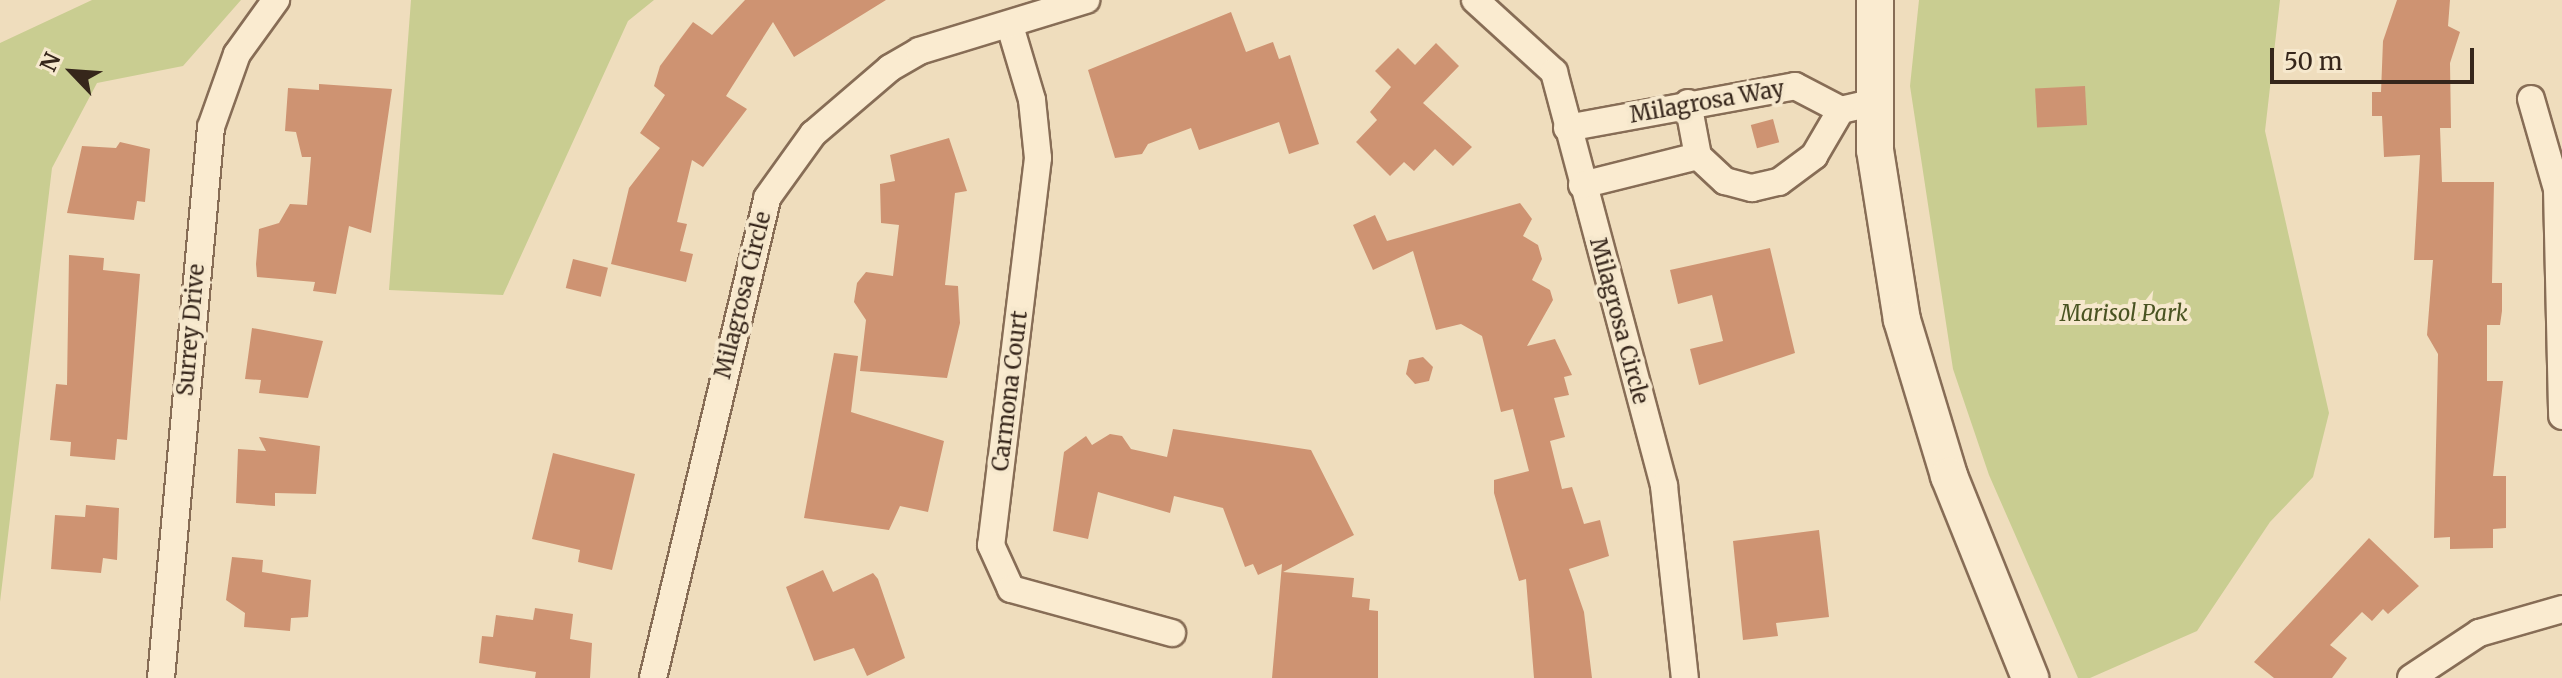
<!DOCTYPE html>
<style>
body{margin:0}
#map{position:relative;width:2562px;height:678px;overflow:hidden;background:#efddbd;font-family:Merriweather,serif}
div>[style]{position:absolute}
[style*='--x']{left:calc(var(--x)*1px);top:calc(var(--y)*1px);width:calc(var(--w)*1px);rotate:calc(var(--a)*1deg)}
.green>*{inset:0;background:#c9cd91}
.building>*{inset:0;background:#ce9372;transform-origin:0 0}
.roads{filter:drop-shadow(2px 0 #876d56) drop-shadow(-2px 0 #876d56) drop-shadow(0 2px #876d56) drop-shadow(0 -2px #876d56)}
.street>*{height:26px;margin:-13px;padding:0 13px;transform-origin:13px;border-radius:13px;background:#faebd0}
.secondary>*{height:36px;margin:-18px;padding:0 18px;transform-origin:18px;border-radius:18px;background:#faebd0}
span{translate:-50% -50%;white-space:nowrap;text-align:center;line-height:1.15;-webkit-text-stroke:8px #f6e8cd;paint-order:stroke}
.street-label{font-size:22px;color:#36261b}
.park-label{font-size:22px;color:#495321;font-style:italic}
.north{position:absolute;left:32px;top:32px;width:80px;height:80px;-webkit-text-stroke:6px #f6e8cd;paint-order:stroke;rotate:295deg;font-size:22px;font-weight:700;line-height:32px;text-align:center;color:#36261b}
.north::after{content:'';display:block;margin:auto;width:28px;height:36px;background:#36261b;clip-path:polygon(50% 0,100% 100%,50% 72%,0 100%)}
.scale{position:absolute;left:2270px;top:48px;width:204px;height:36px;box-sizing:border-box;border:4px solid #36261b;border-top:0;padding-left:10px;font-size:24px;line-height:28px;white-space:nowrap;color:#36261b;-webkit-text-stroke:6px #f6e8cd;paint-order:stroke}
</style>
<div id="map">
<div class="green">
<div style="clip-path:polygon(92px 0,241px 0,183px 66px,97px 83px,52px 168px,0 602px,0 43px)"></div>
<div style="clip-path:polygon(411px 0,654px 0,628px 21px,503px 295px,389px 290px)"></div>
<div style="clip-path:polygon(1919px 0,2280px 0,2265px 131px,2329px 413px,2313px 477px,2270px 522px,2197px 631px,2090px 678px,2078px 678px,1989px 475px,1953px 369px,1910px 86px)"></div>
</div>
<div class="building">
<div style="clip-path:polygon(745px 0,886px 0,794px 57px,773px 22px,726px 96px,747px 109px,703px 167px,692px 160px,677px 222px,687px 224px,680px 251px,693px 254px,686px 282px,611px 264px,629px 188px,660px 148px,640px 133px,665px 95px,654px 86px,660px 66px,693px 22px,712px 35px)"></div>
<div style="clip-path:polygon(2397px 0,2450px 0,2448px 26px,2460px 32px,2450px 63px,2451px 128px,2440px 128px,2442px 182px,2494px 182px,2492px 283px,2502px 283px,2502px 311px,2500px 325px,2487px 325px,2487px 381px,2503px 381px,2493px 476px,2506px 476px,2506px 528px,2493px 529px,2493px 548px,2450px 549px,2450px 537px,2434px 538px,2438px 354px,2427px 335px,2433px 260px,2414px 260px,2420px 155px,2384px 157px,2382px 116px,2372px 116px,2372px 92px,2381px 92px,2383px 41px)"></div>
<div style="clip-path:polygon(1231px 12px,1246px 52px,1273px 42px,1279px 59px,1290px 55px,1319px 144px,1289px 154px,1279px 122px,1199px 150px,1191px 128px,1148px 144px,1142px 154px,1115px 158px,1088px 70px)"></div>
<div style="clip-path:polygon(1436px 43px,1459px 66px,1423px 103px,1472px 147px,1453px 166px,1435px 149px,1414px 171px,1404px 162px,1390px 176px,1356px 142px,1377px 120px,1370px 112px,1391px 87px,1375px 71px,1398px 48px,1415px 65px)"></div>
<div style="clip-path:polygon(319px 84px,392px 89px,371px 233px,349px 226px,336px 294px,313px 291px,315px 282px,257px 277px,256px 264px,259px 229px,279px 223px,290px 204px,307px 205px,311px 157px,302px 157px,296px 132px,285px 131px,288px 88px,319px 90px)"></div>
<div style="left:2085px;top:86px;width:39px;height:50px;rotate:87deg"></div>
<div style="left:1773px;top:119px;width:24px;height:23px;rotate:75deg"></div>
<div style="clip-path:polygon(949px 138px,967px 191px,955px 193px,945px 285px,958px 286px,960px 323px,947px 378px,860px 371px,866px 320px,854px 302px,857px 283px,866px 272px,893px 276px,899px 225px,881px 223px,880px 184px,895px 181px,890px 155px)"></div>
<div style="clip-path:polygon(120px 142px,150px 149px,145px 202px,137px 201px,134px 220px,67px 213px,82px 146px,116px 148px)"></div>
<div style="clip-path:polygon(1520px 203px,1532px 219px,1523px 236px,1538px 245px,1542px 259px,1532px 280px,1550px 290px,1553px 300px,1527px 346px,1555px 339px,1572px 375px,1564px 377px,1569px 395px,1554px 398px,1565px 437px,1550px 441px,1562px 489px,1572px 487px,1584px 524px,1600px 520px,1609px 556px,1569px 569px,1584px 612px,1592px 678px,1534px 678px,1526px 579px,1519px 581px,1494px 493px,1494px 480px,1529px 471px,1513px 409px,1501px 412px,1482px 336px,1461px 324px,1436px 330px,1413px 251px,1373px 270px,1353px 225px,1375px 215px,1387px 241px)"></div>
<div style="clip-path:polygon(1770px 248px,1795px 353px,1699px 385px,1690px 349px,1723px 341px,1712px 295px,1678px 304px,1670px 270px)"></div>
<div style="clip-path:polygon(69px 255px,104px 258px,103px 270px,140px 274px,127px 440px,117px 439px,115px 460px,70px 456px,71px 442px,50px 440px,56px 384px,67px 385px)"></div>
<div style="left:573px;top:259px;width:36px;height:30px;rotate:14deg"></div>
<div style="clip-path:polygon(252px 328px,323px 341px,308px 398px,259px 393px,261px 380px,245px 379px)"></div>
<div style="clip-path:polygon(834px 353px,858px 356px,851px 412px,944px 441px,928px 512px,900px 506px,889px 530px,804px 518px)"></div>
<div style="clip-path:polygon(1423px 357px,1433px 367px,1429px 381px,1415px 384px,1406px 374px,1409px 360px)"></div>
<div style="clip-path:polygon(1173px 429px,1311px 450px,1354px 535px,1283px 572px,1354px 578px,1352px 597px,1370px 599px,1369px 610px,1378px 611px,1378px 678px,1272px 678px,1282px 564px,1258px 575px,1253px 564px,1245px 567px,1223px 508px,1174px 496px,1170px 513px,1098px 492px,1088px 539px,1053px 531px,1064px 452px,1086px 436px,1092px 445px,1110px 434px,1122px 436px,1131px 449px,1167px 457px)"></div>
<div style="clip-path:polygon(259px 437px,320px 446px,316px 494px,275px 493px,275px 506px,236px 503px,238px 449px,266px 451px)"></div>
<div style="clip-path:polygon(553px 453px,635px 474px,612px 570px,578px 562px,580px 550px,532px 539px)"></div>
<div style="clip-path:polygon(86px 505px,119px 508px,117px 560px,103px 558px,101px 573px,51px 569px,55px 515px,85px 517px)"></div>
<div style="clip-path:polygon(1819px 530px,1829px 617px,1776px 623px,1778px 636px,1743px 640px,1733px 541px)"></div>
<div style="clip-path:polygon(2369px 538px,2419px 586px,2388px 614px,2383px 609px,2372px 621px,2362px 612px,2330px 645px,2347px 658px,2332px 678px,2274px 678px,2254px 662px)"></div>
<div style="clip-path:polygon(232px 557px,263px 560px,262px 572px,311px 580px,308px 617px,291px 618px,290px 631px,244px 627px,245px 613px,226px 600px)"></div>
<div style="clip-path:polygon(823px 570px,833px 592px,873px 573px,878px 579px,905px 658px,867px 676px,854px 648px,814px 661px,786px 587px)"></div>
<div style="clip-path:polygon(535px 608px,573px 614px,570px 639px,592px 643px,590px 678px,535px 678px,536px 672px,479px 663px,482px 636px,493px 637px,496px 615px,533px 620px)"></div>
</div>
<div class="roads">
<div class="street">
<div style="--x:1475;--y:0;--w:107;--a:42.3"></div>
<div style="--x:1554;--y:72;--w:428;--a:75.1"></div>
<div style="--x:1664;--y:486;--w:193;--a:83.8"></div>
<div style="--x:1010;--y:26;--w:77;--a:73.4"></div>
<div style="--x:1032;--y:100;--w:58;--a:84.1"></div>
<div style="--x:1038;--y:158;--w:390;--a:96.9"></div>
<div style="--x:991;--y:545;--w:48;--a:65.6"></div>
<div style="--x:1011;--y:589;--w:167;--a:15.3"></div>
<div style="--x:2531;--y:99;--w:94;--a:73.9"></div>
<div style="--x:2557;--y:189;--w:227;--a:88.7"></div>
<div style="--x:1688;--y:103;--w:54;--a:79.3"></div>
<div style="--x:1567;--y:128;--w:232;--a:-10.4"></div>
<div style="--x:1795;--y:86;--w:52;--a:27.6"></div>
<div style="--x:1841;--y:110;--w:31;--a:-13"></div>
<div style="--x:1582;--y:185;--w:120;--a:-14"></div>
<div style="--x:1698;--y:156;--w:37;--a:43"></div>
<div style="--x:1725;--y:181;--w:28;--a:15"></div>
<div style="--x:1752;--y:188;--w:28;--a:-13"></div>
<div style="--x:1779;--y:182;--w:44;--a:-36.6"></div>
<div style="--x:1814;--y:156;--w:53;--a:-59.6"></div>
<div style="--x:161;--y:678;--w:553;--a:-84.81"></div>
<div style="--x:211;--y:127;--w:77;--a:-70.4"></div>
<div style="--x:237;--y:54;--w:67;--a:-54.2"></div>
<div style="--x:653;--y:678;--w:493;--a:-76.6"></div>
<div style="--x:767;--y:198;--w:79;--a:-54.3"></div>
<div style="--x:813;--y:134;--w:101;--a:-40.6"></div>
<div style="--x:890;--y:68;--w:34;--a:-30"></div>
<div style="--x:919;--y:51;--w:175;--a:-17"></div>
<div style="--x:2411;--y:678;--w:82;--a:-33.5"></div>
<div style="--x:2479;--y:633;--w:86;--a:-16.1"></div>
</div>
<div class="secondary">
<div style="--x:1875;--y:0;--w:150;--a:90"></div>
<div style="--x:1875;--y:150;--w:172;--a:81"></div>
<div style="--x:1902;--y:320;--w:163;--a:73.2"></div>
<div style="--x:1949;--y:476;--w:218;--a:68.1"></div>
</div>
</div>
<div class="street-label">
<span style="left:1707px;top:102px;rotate:-10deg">Milagrosa Way</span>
<span style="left:743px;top:295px;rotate:-76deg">Milagrosa Circle</span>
<span style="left:1619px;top:321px;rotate:75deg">Milagrosa Circle</span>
<span style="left:191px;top:330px;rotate:-85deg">Surrey Drive</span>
<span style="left:1010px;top:391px;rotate:-83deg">Carmona Court</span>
</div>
<div class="park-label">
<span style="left:2124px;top:314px">Marisol Park</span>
</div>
<div class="north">N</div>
<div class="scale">50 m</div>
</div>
